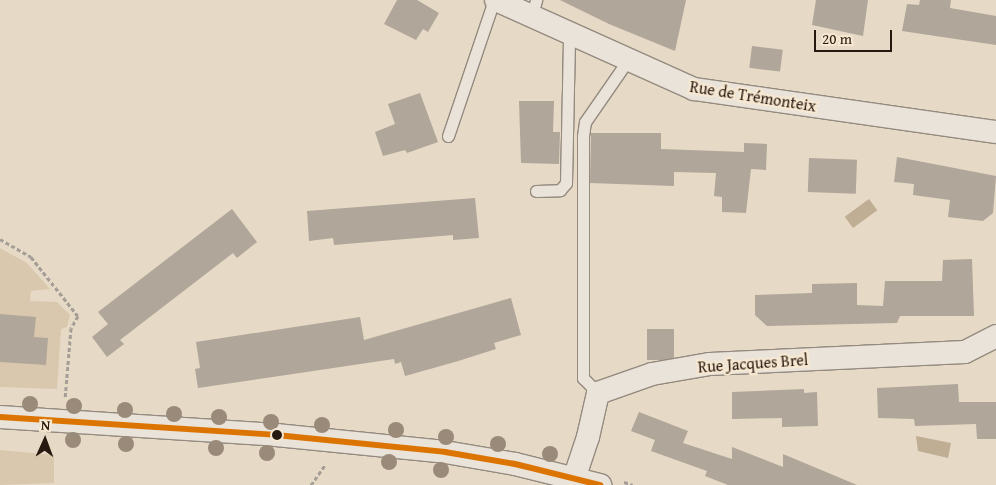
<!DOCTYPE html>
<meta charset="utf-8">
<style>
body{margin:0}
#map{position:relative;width:996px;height:485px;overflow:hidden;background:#e6d9c5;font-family:"Gentium Book Plus",serif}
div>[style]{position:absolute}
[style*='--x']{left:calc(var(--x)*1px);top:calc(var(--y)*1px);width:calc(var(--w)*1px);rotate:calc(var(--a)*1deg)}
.green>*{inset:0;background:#dac8ae}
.water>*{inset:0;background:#bfad94;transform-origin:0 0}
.building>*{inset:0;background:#b0a699;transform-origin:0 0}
.path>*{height:3px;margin-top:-1.5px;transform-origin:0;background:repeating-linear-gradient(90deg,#a59e96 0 4px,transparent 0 6.5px)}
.roads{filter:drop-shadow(1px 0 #948a7f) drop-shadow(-1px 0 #948a7f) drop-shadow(0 1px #948a7f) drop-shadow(0 -1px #948a7f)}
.lane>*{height:11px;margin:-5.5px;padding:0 5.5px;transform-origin:5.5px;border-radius:5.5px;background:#eae3d9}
.street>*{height:22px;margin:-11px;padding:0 11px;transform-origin:11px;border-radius:11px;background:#eae3d9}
.bus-1>*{height:6px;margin:-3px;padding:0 3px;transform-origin:3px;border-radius:3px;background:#dc7402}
.trees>*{width:16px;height:16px;margin:-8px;border-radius:50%;background:#998a79}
.dots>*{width:14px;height:14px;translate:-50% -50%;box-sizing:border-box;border:2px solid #f7e8d1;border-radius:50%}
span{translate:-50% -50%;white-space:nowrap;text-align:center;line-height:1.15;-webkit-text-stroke:4.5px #f7e8d1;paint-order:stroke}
.street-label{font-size:16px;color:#281910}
.north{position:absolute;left:20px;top:415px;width:50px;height:50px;-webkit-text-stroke:4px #f7e8d1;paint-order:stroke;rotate:2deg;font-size:14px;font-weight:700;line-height:20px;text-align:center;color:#281910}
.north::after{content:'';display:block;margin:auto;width:18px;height:22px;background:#281910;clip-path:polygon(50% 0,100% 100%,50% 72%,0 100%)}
.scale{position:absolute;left:814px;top:30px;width:78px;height:22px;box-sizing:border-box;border:2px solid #281910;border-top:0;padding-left:6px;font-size:15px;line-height:18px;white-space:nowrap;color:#281910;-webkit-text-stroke:4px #f7e8d1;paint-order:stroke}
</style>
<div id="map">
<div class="green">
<div style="clip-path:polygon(0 248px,27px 263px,50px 289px,31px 291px,30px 301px,57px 302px,70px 315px,67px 327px,61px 329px,57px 389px,0 387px)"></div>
<div style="clip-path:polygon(0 450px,54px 455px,54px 483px,0 485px)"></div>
</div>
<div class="water">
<div style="left:869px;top:199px;width:14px;height:30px;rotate:54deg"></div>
<div style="clip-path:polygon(916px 436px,951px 443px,948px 458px,918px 451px)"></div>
</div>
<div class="building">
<div style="clip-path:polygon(397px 0,417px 0,439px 13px,428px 32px,423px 29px,416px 40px,384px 24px)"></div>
<div style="clip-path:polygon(560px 0,686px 0,675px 51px,609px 24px)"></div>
<div style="clip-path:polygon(816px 0,868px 0,863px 36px,812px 25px)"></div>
<div style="clip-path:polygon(920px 0,951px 0,950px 8px,996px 16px,996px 45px,902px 31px,907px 4px,919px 5px)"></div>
<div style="left:752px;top:46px;width:31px;height:22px;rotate:7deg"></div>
<div style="clip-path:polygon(420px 93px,438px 142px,407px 153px,405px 150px,383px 156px,375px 132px,395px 124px,388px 104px)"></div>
<div style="clip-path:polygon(519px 101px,554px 101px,553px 132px,560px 132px,559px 164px,521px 163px)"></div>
<div style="clip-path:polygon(591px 133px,661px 133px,661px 149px,744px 152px,744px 143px,767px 144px,766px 170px,751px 169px,746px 213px,722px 212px,722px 197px,714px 196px,716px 173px,674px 172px,674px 186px,590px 183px)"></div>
<div style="clip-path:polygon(897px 157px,996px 176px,993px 213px,983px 221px,948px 217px,950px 200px,913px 195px,914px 184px,894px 182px)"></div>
<div style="left:809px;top:158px;width:48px;height:34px;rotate:2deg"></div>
<div style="clip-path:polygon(475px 198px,479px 238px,453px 240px,453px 235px,334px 245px,333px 238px,309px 241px,307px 211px)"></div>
<div style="clip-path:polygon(232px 209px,257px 242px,237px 258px,233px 253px,120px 340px,124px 344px,107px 357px,92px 337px,108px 324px,98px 312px)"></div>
<div style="clip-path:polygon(972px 259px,974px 316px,900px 316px,897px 323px,767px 326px,755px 315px,755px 295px,812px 293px,812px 284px,857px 283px,857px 305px,883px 306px,885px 281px,942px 281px,943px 260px)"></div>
<div style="clip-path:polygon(511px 298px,521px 335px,494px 343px,496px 349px,455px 362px,405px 376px,401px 362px,395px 364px,394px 359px,198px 388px,195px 369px,200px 368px,196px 342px,360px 317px,364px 340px)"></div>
<div style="clip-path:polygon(0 314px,36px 317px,34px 337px,48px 338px,46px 365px,0 362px)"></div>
<div style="left:647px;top:329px;width:27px;height:31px"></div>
<div style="clip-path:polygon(958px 384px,959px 402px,996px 402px,996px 439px,977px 439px,976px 424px,915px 426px,914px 419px,878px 418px,877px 388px)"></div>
<div style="clip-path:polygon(804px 389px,804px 393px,817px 392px,818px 426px,782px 427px,782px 418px,732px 419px,732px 392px)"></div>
<div style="clip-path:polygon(639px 412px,688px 431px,683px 443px,732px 459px,732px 447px,783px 467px,783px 454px,857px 485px,728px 485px,705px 476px,707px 471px,651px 451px,655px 440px,631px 431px)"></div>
</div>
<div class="path">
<div style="--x:0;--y:239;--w:36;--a:30"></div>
<div style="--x:31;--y:257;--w:75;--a:51.5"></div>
<div style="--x:78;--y:316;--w:14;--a:120"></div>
<div style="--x:71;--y:328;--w:71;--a:94.8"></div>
<div style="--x:624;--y:482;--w:9;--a:18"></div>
<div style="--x:311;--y:485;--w:24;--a:-55"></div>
</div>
<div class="roads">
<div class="lane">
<div style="--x:531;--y:18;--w:19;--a:-74"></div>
<div style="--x:448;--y:136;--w:144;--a:-71.3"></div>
<div style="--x:536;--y:191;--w:24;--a:-2"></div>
<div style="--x:560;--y:190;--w:9;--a:-49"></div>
<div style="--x:566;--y:183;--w:149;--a:-88.8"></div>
<div style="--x:598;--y:393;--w:21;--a:-135"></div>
<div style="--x:583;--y:378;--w:242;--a:-90"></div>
<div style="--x:583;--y:136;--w:14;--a:-82"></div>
<div style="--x:585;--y:122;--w:75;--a:-55.3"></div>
</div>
<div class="street">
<div style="--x:496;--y:0;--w:217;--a:24.2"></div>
<div style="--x:694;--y:89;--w:305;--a:8.1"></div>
<div style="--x:0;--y:417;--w:277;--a:3.7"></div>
<div style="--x:276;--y:435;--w:170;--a:5.7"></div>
<div style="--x:445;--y:452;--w:71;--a:9.7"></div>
<div style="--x:515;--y:464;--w:88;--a:13.9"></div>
<div style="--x:572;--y:485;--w:51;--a:-71.6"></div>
<div style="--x:588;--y:437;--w:45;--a:-77.2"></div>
<div style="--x:598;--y:393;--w:57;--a:-19.4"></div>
<div style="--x:652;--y:374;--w:59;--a:-9.8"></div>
<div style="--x:710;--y:364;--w:255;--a:-2.7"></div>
<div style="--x:965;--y:352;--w:35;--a:-27"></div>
</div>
</div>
<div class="bus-1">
<div style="--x:0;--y:417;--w:277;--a:3.7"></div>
<div style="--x:276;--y:435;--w:170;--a:5.7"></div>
<div style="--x:445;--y:452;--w:71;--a:9.7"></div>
<div style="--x:515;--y:464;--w:88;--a:13.9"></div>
</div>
<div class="trees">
<div style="left:30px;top:404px"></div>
<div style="left:74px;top:406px"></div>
<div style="left:125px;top:410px"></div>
<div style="left:174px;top:414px"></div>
<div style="left:219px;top:417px"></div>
<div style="left:271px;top:422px"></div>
<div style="left:322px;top:425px"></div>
<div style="left:396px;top:430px"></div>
<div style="left:446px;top:437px"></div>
<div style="left:73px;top:440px"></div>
<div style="left:126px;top:444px"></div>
<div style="left:498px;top:444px"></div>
<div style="left:216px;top:448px"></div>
<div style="left:267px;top:453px"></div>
<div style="left:550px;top:454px"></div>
<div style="left:389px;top:462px"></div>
<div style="left:441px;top:470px"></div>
</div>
<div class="dots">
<div style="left:277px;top:435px;background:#281910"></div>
</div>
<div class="street-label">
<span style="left:753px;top:96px;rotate:9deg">Rue de Trémonteix</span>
<span style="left:753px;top:363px;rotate:-4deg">Rue Jacques Brel</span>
</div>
<div class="north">N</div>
<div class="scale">20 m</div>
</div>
